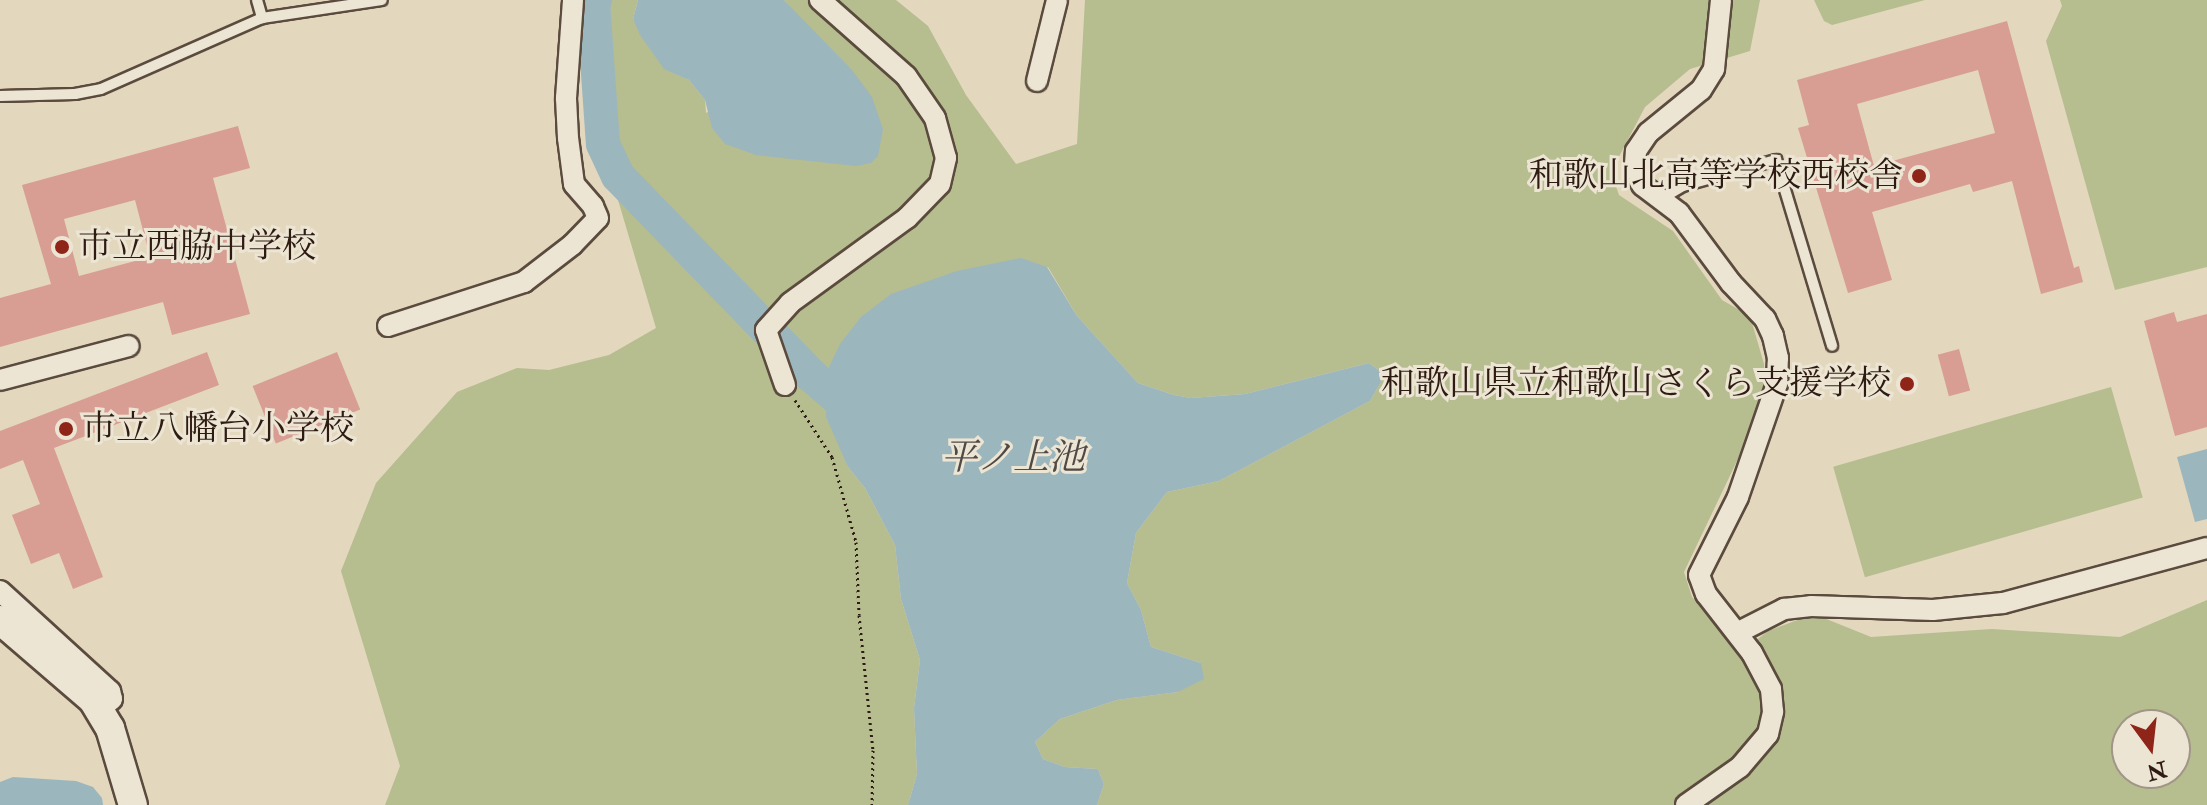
<!DOCTYPE html>
<meta charset="utf-8">
<style>
body{margin:0}
#map{position:relative;width:2207px;height:805px;overflow:hidden;background:#e3d7bd;font-family:"IM FELL Double Pica","Noto Serif JP",serif}
div>[style]{position:absolute}
[style*='--x']{left:calc(var(--x)*1px);top:calc(var(--y)*1px);width:calc(var(--w)*1px);rotate:calc(var(--a)*1deg)}
.green>*{inset:0;background:#b6bd8f;transform-origin:0 0}
.water>*{inset:0;background:#9cb6bd}
.river>*{height:34px;margin:-17px;padding:0 17px;transform-origin:17px;border-radius:17px;background:#9cb6bd}
.building>*{inset:0;background:#d89e93;transform-origin:0 0}
.path>*{height:3px;margin-top:-1.5px;transform-origin:0;background:repeating-linear-gradient(90deg,#2e1c13 0 2px,transparent 0 6px)}
.roads{filter:drop-shadow(2px 0 #5b4b3e) drop-shadow(-2px 0 #5b4b3e) drop-shadow(0 2px #5b4b3e) drop-shadow(0 -2px #5b4b3e)}
.service>*{height:10px;margin:-5px;padding:0 5px;transform-origin:5px;border-radius:5px;background:#ede5d4}
.minor>*{height:20px;margin:-10px;padding:0 10px;transform-origin:10px;border-radius:10px;background:#ede5d4}
.secondary>*{height:28px;margin:-14px;padding:0 14px;transform-origin:14px;border-radius:14px;background:#ede5d4}
.dots>*{width:22px;height:22px;translate:-50% -50%;box-sizing:border-box;border:4px solid #ede5d4;border-radius:50%}
span{translate:-50% -50%;white-space:nowrap;text-align:center;line-height:1.15;-webkit-text-stroke:6px #ede5d4;paint-order:stroke}
.poi-label{font-size:34px;color:#2e1c13}
.right{translate:-100% -50%;text-align:right}
.left{translate:0 -50%;text-align:left}
.water-label{font-size:36px;color:#4f4a46;font-style:italic}
.north{position:absolute;left:2111px;top:709px;width:80px;height:80px;box-sizing:border-box;background:#ede5d4;border:2px solid #a19587;border-radius:50%;rotate:165deg;font-size:22px;font-weight:700;line-height:32px;text-align:center;color:#2e1c13}
.north::after{content:'';display:block;margin:auto;width:28px;height:36px;background:#8f2418;clip-path:polygon(50% 0,100% 100%,50% 72%,0 100%)}
</style>
<div id="map">
<div class="green">
<div style="clip-path:polygon(evenodd,600px 0,638px 0,633px 19px,664px 68px,689px 80px,705px 100px,706px 113px,824px 44px,784px 0,896px 0,928px 26px,966px 95px,1016px 164px,1077px 144px,1085px 0,1760px 0,1750px 51px,1690px 69px,1645px 107px,1611px 172px,1619px 195px,1673px 231px,1722px 300px,1750px 316px,1764px 364px,1765px 390px,1746px 442px,1684px 572px,1692px 597px,1740px 653px,1768px 631px,1814px 614px,1871px 637px,1992px 629px,2120px 637px,2207px 600px,2207px 805px,1097px 805px,1104px 784px,1098px 769px,1065px 767px,1043px 759px,1035px 742px,1060px 719px,1117px 700px,1178px 692px,1201px 663px,1151px 647px,1141px 610px,1127px 583px,1136px 533px,1167px 492px,1219px 481px,1370px 401px,1385px 375px,1369px 363px,1245px 394px,1191px 398px,1174px 395px,1138px 383px,1077px 316px,1048px 267px,829px 367px,829px 391px,848px 467px,865px 488px,895px 545px,901px 599px,920px 660px,914px 708px,917px 774px,908px 805px,385px 805px,400px 766px,341px 571px,376px 483px,457px 392px,517px 368px,549px 370px,609px 355px,656px 328px,586px 92px,600px 0,2127px 725px,2175px 725px,2175px 773px,2127px 773px,2127px 725px)"></div>
<div style="clip-path:polygon(1814px 0,1925px 0,1832px 25px,1824px 21px)"></div>
<div style="clip-path:polygon(2060px 0,2207px 0,2207px 267px,2115px 290px,2046px 41px,2062px 6px)"></div>
<div style="left:2111px;top:387px;width:115px;height:289px;rotate:74deg"></div>
</div>
<div class="water">
<div style="clip-path:polygon(638px 0,784px 0,852px 70px,872px 97px,883px 129px,878px 156px,871px 163px,856px 166px,756px 155px,725px 144px,712px 128px,705px 100px,689px 80px,664px 69px,640px 35px,633px 19px)"></div>
<div style="clip-path:polygon(1021px 258px,1047px 267px,1077px 316px,1138px 383px,1174px 395px,1191px 398px,1245px 394px,1369px 363px,1385px 375px,1370px 401px,1219px 481px,1167px 492px,1136px 533px,1127px 583px,1141px 610px,1151px 647px,1201px 663px,1204px 679px,1178px 692px,1117px 700px,1060px 719px,1035px 742px,1043px 759px,1065px 767px,1098px 769px,1104px 784px,1097px 805px,908px 805px,917px 774px,914px 708px,920px 660px,901px 599px,895px 545px,865px 488px,848px 467px,826px 417px,829px 367px,840px 344px,861px 317px,891px 294px,957px 271px)"></div>
<div style="clip-path:polygon(2207px 449px,2207px 519px,2195px 522px,2177px 457px)"></div>
<div style="clip-path:polygon(13px 777px,76px 781px,93px 787px,102px 798px,103px 805px,0 805px,0 782px)"></div>
</div>
<div class="river">
<div style="--x:595;--y:0;--w:3;--a:135"></div>
<div style="--x:593;--y:2;--w:142;--a:86"></div>
<div style="--x:603;--y:144;--w:35;--a:65"></div>
<div style="--x:618;--y:176;--w:279;--a:45.9"></div>
<div style="--x:812;--y:376;--w:69;--a:40.9"></div>
</div>
<div class="building">
<div style="clip-path:polygon(evenodd,2007px 21px,2074px 268px,2079px 266px,2083px 282px,2041px 294px,2012px 181px,1973px 192px,1970px 184px,1872px 212px,1892px 280px,1848px 293px,1798px 128px,1809px 125px,1797px 80px,2007px 21px,1978px 70px,1995px 133px,1874px 166px,1857px 104px,1978px 70px)"></div>
<div style="clip-path:polygon(evenodd,238px 126px,250px 168px,213px 178px,250px 314px,172px 335px,163px 302px,0 347px,0 298px,51px 284px,22px 185px,238px 126px,135px 200px,150px 257px,79px 276px,64px 219px,135px 200px)"></div>
<div style="clip-path:polygon(2174px 312px,2177px 322px,2207px 314px,2207px 427px,2175px 436px,2144px 321px)"></div>
<div style="left:1959px;top:349px;width:43px;height:22px;rotate:75deg"></div>
<div style="clip-path:polygon(207px 352px,219px 385px,54px 448px,103px 577px,73px 589px,59px 553px,31px 564px,12px 515px,40px 504px,23px 460px,0 469px,0 431px)"></div>
<div style="left:337px;top:352px;width:62px;height:91px;rotate:68deg"></div>
</div>
<div class="path">
<div style="--x:795;--y:400;--w:68;--a:57"></div>
<div style="--x:832;--y:457;--w:88;--a:74.2"></div>
<div style="--x:856;--y:542;--w:73;--a:87.6"></div>
<div style="--x:859;--y:615;--w:136;--a:84.1"></div>
<div style="--x:873;--y:750;--w:55;--a:91"></div>
</div>
<div class="roads">
<div class="service">
<div style="--x:257;--y:0;--w:19;--a:74"></div>
<div style="--x:0;--y:96;--w:75;--a:-1.5"></div>
<div style="--x:75;--y:94;--w:26;--a:-11"></div>
<div style="--x:101;--y:89;--w:176;--a:-23.8"></div>
<div style="--x:262;--y:18;--w:121;--a:-8.5"></div>
<div style="--x:1661;--y:199;--w:26;--a:-31"></div>
<div style="--x:1683;--y:186;--w:97;--a:-15.6"></div>
<div style="--x:1776;--y:160;--w:194;--a:73.2"></div>
</div>
<div class="minor">
<div style="--x:1037;--y:81;--w:83;--a:-76.1"></div>
<div style="--x:388;--y:326;--w:143;--a:-17.9"></div>
<div style="--x:524;--y:282;--w:61;--a:-37.6"></div>
<div style="--x:572;--y:245;--w:37;--a:-46"></div>
<div style="--x:598;--y:218;--w:13;--a:-113"></div>
<div style="--x:593;--y:206;--w:29;--a:-131"></div>
<div style="--x:574;--y:184;--w:46;--a:-97.4"></div>
<div style="--x:568;--y:138;--w:40;--a:-92.9"></div>
<div style="--x:566;--y:98;--w:98;--a:-85.9"></div>
<div style="--x:0;--y:380;--w:133;--a:-14.8"></div>
<div style="--x:785;--y:385;--w:58;--a:-109.1"></div>
<div style="--x:766;--y:330;--w:36;--a:-48"></div>
<div style="--x:790;--y:303;--w:145;--a:-36"></div>
<div style="--x:907;--y:218;--w:47;--a:-45.9"></div>
<div style="--x:940;--y:184;--w:27;--a:-77"></div>
<div style="--x:946;--y:158;--w:41;--a:-105.4"></div>
<div style="--x:935;--y:118;--w:51;--a:-124.6"></div>
<div style="--x:906;--y:76;--w:115;--a:-138.5"></div>
<div style="--x:0;--y:591;--w:149;--a:42.3"></div>
<div style="--x:110;--y:691;--w:8;--a:76"></div>
<div style="--x:112;--y:699;--w:17;--a:140"></div>
<div style="--x:1737;--y:633;--w:53;--a:-27.1"></div>
<div style="--x:1784;--y:609;--w:27;--a:-6"></div>
<div style="--x:1811;--y:606;--w:122;--a:1.9"></div>
<div style="--x:1933;--y:610;--w:70;--a:-5.7"></div>
<div style="--x:2003;--y:603;--w:211;--a:-15.1"></div>
<div style="--x:1686;--y:805;--w:66;--a:-35.1"></div>
<div style="--x:1740;--y:767;--w:43;--a:-49.7"></div>
<div style="--x:1768;--y:734;--w:23;--a:-77"></div>
<div style="--x:1773;--y:712;--w:23;--a:-95"></div>
<div style="--x:1771;--y:689;--w:41;--a:-117.8"></div>
<div style="--x:1752;--y:653;--w:75;--a:-127.9"></div>
<div style="--x:1706;--y:594;--w:20;--a:-110"></div>
<div style="--x:1699;--y:575;--w:87;--a:-63.4"></div>
<div style="--x:1738;--y:497;--w:120;--a:-71"></div>
<div style="--x:1777;--y:384;--w:26;--a:-88"></div>
<div style="--x:1778;--y:358;--w:23;--a:-103"></div>
<div style="--x:1773;--y:336;--w:19;--a:-115"></div>
<div style="--x:1765;--y:319;--w:50;--a:-133.4"></div>
<div style="--x:1731;--y:283;--w:87;--a:-126.6"></div>
<div style="--x:1679;--y:213;--w:46;--a:-142.9"></div>
<div style="--x:1642;--y:185;--w:22;--a:-108"></div>
<div style="--x:1635;--y:164;--w:13;--a:-86"></div>
<div style="--x:1636;--y:151;--w:22;--a:-56"></div>
<div style="--x:1648;--y:133;--w:68;--a:-39.1"></div>
<div style="--x:1701;--y:90;--w:25;--a:-58"></div>
<div style="--x:1714;--y:69;--w:69;--a:-84.2"></div>
</div>
<div class="secondary">
<div style="--x:0;--y:620;--w:123;--a:40.7"></div>
<div style="--x:93;--y:700;--w:33;--a:59"></div>
<div style="--x:110;--y:728;--w:80;--a:73.4"></div>
</div>
</div>
<div class="dots">
<div style="left:1919px;top:176px;background:#8f2418"></div>
<div style="left:62px;top:247px;background:#8f2418"></div>
<div style="left:1907px;top:384px;background:#8f2418"></div>
<div style="left:66px;top:429px;background:#8f2418"></div>
</div>
<div class="poi-label">
<span class="right" style="left:1903px;top:176px">和歌山北高等学校西校舎</span>
<span class="left" style="left:78px;top:247px">市立西脇中学校</span>
<span class="right" style="left:1891px;top:384px">和歌山県立和歌山さくら支援学校</span>
<span class="left" style="left:82px;top:429px">市立八幡台小学校</span>
</div>
<div class="water-label">
<span style="left:1013px;top:458px">平ノ上池</span>
</div>
<div class="north">N</div>
</div>
